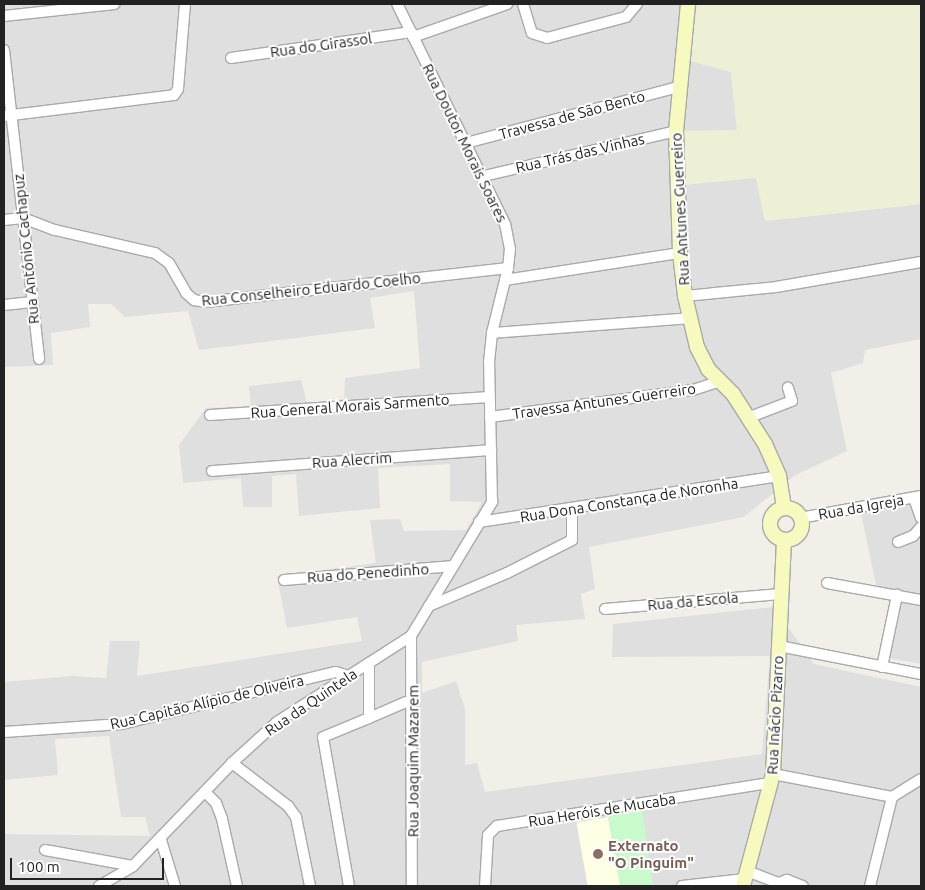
<!DOCTYPE html>
<meta charset="utf-8">
<style>
body{margin:0}
#map{position:relative;width:925px;height:890px;overflow:hidden;background:#f2efe9;font-family:Ubuntu,sans-serif}
div>[style]{position:absolute}
[style*='--x']{left:calc(var(--x)*1px);top:calc(var(--y)*1px);width:calc(var(--w)*1px);rotate:calc(var(--a)*1deg)}
.residential>*{inset:0;background:#e0dfdf}
.education>*{inset:0;background:#ffffe5;transform-origin:0 0}
.farmland>*{inset:0;background:#eef0d5}
.park>*{inset:0;background:#c8facc}
.roads{filter:drop-shadow(1px 0 #a9a9a9) drop-shadow(-1px 0 #a9a9a9) drop-shadow(0 1px #a9a9a9) drop-shadow(0 -1px #a9a9a9)}
.street>*{height:10px;margin:-5px;padding:0 5px;transform-origin:5px;border-radius:5px;background:#fff}
.secondary>*{height:14px;margin:-7px;padding:0 7px;transform-origin:7px;border-radius:7px;background:#f7fabf}
.secondary>.ring{margin:-7px;padding:0;box-sizing:content-box;background:none;border:14px solid #f7fabf;border-radius:50%}
.dots>*{width:14px;height:14px;translate:-50% -50%;box-sizing:border-box;border:2px solid #fff;border-radius:50%}
span{translate:-50% -50%;white-space:nowrap;text-align:center;line-height:1.15;-webkit-text-stroke:4px #fff;paint-order:stroke}
.street-label{font-size:15px;color:#222}
.education-label{font-size:15px;color:#785e54;font-weight:700}
.left{translate:0 -50%;text-align:left}
.frame{position:absolute;inset:0;border:5px solid #222;pointer-events:none}
.scale{position:absolute;left:10px;top:858px;width:154px;height:22px;box-sizing:border-box;border:2px solid #222;border-top:0;padding-left:6px;font-size:15px;line-height:18px;white-space:nowrap;color:#222;-webkit-text-stroke:4px #fff;paint-order:stroke}
</style>
<div id="map">
<div class="residential">
<div style="clip-path:polygon(4px 4px,697px 4px,691px 61px,731px 72px,737px 130px,757px 178px,765px 221px,921px 204px,921px 339px,865px 350px,863px 363px,831px 373px,847px 451px,794px 476px,744px 517px,589px 547px,595px 589px,581px 594px,585px 619px,516px 625px,518px 641px,422px 662px,422px 693px,456px 681px,465px 709px,465px 765px,477px 763px,485px 792px,762px 754px,770px 656px,612px 657px,613px 624px,774px 607px,814px 664px,921px 687px,921px 886px,4px 886px,4px 834px,150px 836px,145px 817px,121px 817px,109px 736px,55px 739px,58px 775px,4px 780px,4px 682px,72px 676px,106px 678px,110px 641px,140px 641px,137px 676px,362px 641px,357px 617px,287px 628px,277px 576px,376px 563px,370px 520px,400px 519px,404px 531px,466px 530px,482px 502px,450px 501px,450px 464px,378px 468px,380px 508px,299px 516px,296px 474px,272px 476px,272px 507px,243px 507px,241px 478px,183px 483px,179px 445px,206px 408px,251px 406px,249px 386px,301px 380px,307px 403px,344px 399px,345px 378px,420px 368px,414px 291px,370px 298px,375px 328px,199px 350px,188px 311px,125px 317px,111px 304px,88px 304px,90px 327px,51px 333px,53px 365px,4px 367px)"></div>
<div style="clip-path:polygon(921px 497px,921px 664px,888px 658px,902px 598px,877px 589px,861px 514px)"></div>
</div>
<div class="education">
<div style="left:608px;top:817px;width:70px;height:32px;rotate:80deg"></div>
</div>
<div class="farmland">
<div style="clip-path:polygon(697px 4px,921px 4px,921px 204px,765px 221px,756px 178px,683px 185px,683px 131px,737px 130px,731px 72px,691px 61px)"></div>
</div>
<div class="park">
<div style="clip-path:polygon(642px 810px,653px 886px,620px 886px,608px 817px)"></div>
</div>
<div class="roads">
<div class="street">
<div style="--x:523;--y:4;--w:30;--a:73"></div>
<div style="--x:532;--y:33;--w:16;--a:18"></div>
<div style="--x:547;--y:38;--w:82;--a:-14.9"></div>
<div style="--x:626;--y:17;--w:17;--a:-50"></div>
<div style="--x:4;--y:16;--w:111;--a:-6.2"></div>
<div style="--x:413;--y:37;--w:100;--a:-19.3"></div>
<div style="--x:4;--y:50;--w:311;--a:83.5"></div>
<div style="--x:231;--y:58;--w:182;--a:-8.2"></div>
<div style="--x:4;--y:116;--w:171;--a:-7"></div>
<div style="--x:174;--y:95;--w:7;--a:-56"></div>
<div style="--x:178;--y:89;--w:85;--a:-85.3"></div>
<div style="--x:466;--y:143;--w:219;--a:-14.8"></div>
<div style="--x:484;--y:176;--w:197;--a:-13.2"></div>
<div style="--x:4;--y:220;--w:19;--a:-6"></div>
<div style="--x:23;--y:218;--w:34;--a:21"></div>
<div style="--x:55;--y:230;--w:103;--a:13"></div>
<div style="--x:155;--y:253;--w:17;--a:36"></div>
<div style="--x:169;--y:263;--w:34;--a:60"></div>
<div style="--x:186;--y:293;--w:11;--a:41"></div>
<div style="--x:194;--y:300;--w:11;--a:10"></div>
<div style="--x:205;--y:302;--w:305;--a:-6.4"></div>
<div style="--x:505;--y:280;--w:177;--a:-8.8"></div>
<div style="--x:685;--y:296;--w:91;--a:-5.6"></div>
<div style="--x:776;--y:287;--w:147;--a:-9.8"></div>
<div style="--x:4;--y:305;--w:28;--a:-6"></div>
<div style="--x:492;--y:333;--w:199;--a:-4.3"></div>
<div style="--x:210;--y:415;--w:280;--a:-3.7"></div>
<div style="--x:490;--y:417;--w:205;--a:-7.6"></div>
<div style="--x:693;--y:390;--w:26;--a:-18"></div>
<div style="--x:750;--y:417;--w:45;--a:-20.9"></div>
<div style="--x:792;--y:401;--w:14;--a:-107"></div>
<div style="--x:212;--y:471;--w:280;--a:-4.3"></div>
<div style="--x:914;--y:498;--w:21;--a:71"></div>
<div style="--x:800;--y:518;--w:123;--a:-10.3"></div>
<div style="--x:479;--y:522;--w:304;--a:-8.7"></div>
<div style="--x:898;--y:542;--w:16;--a:-22"></div>
<div style="--x:913;--y:536;--w:12;--a:-48"></div>
<div style="--x:284;--y:580;--w:170;--a:-4.7"></div>
<div style="--x:827;--y:583;--w:96;--a:10.3"></div>
<div style="--x:429;--y:606;--w:85;--a:-22.9"></div>
<div style="--x:507;--y:573;--w:73;--a:-26.9"></div>
<div style="--x:572;--y:540;--w:32;--a:-90"></div>
<div style="--x:605;--y:609;--w:176;--a:-4.9"></div>
<div style="--x:411;--y:636;--w:250;--a:89.8"></div>
<div style="--x:779;--y:646;--w:145;--a:11.2"></div>
<div style="--x:882;--y:667;--w:74;--a:-78.2"></div>
<div style="--x:369;--y:718;--w:40;--a:-23.4"></div>
<div style="--x:4;--y:732;--w:118;--a:-3.9"></div>
<div style="--x:122;--y:724;--w:220;--a:-13.7"></div>
<div style="--x:336;--y:672;--w:13;--a:18"></div>
<div style="--x:232;--y:763;--w:71;--a:37.5"></div>
<div style="--x:288;--y:806;--w:14;--a:54"></div>
<div style="--x:296;--y:817;--w:70;--a:78.5"></div>
<div style="--x:773;--y:774;--w:121;--a:10.9"></div>
<div style="--x:205;--y:792;--w:16;--a:45"></div>
<div style="--x:216;--y:803;--w:17;--a:69"></div>
<div style="--x:222;--y:819;--w:69;--a:77.4"></div>
<div style="--x:161;--y:840;--w:48;--a:73.1"></div>
<div style="--x:45;--y:850;--w:89;--a:10.3"></div>
<div style="--x:747;--y:871;--w:34;--a:21"></div>
<div style="--x:779;--y:883;--w:9;--a:-21"></div>
<div style="--x:787;--y:880;--w:17;--a:21"></div>
<div style="--x:99;--y:886;--w:39;--a:-30"></div>
<div style="--x:133;--y:866;--w:143;--a:-46.1"></div>
<div style="--x:232;--y:763;--w:61;--a:-42.3"></div>
<div style="--x:277;--y:722;--w:159;--a:-32.7"></div>
<div style="--x:411;--y:636;--w:157;--a:-58.8"></div>
<div style="--x:492;--y:502;--w:140;--a:-91.2"></div>
<div style="--x:489;--y:362;--w:29;--a:-84"></div>
<div style="--x:492;--y:333;--w:67;--a:-76.2"></div>
<div style="--x:508;--y:268;--w:19;--a:-84"></div>
<div style="--x:510;--y:249;--w:25;--a:-101"></div>
<div style="--x:505;--y:224;--w:245;--a:-116.1"></div>
<div style="--x:349;--y:886;--w:151;--a:-99.9"></div>
<div style="--x:323;--y:737;--w:50;--a:-22.4"></div>
<div style="--x:369;--y:718;--w:55;--a:-90"></div>
<div style="--x:485;--y:886;--w:51;--a:-86.6"></div>
<div style="--x:488;--y:835;--w:13;--a:-45"></div>
<div style="--x:497;--y:826;--w:276;--a:-9"></div>
<div style="--x:682;--y:886;--w:63;--a:-6.3"></div>
<div style="--x:870;--y:886;--w:92;--a:-76.1"></div>
<div style="--x:892;--y:797;--w:34;--a:-32"></div>
</div>
<div class="secondary">
<div style="--x:688;--y:4;--w:128;--a:95.4"></div>
<div style="--x:676;--y:131;--w:122;--a:88.1"></div>
<div style="--x:680;--y:253;--w:43;--a:83.4"></div>
<div style="--x:685;--y:296;--w:52;--a:76.8"></div>
<div style="--x:697;--y:347;--w:25;--a:63"></div>
<div style="--x:708;--y:369;--w:35;--a:45"></div>
<div style="--x:733;--y:394;--w:59;--a:57.4"></div>
<div style="--x:765;--y:444;--w:35;--a:66"></div>
<div style="--x:779;--y:476;--w:32;--a:81"></div>
<div class="ring" style="left:770px;top:508px;width:18px;height:18px"></div>
<div style="--x:743;--y:886;--w:116;--a:-75"></div>
<div style="--x:773;--y:774;--w:234;--a:-87.3"></div>
</div>
</div>
<div class="dots">
<div style="left:598px;top:854px;background:#8d6e63"></div>
</div>
<div class="street-label">
<span style="left:321px;top:45px;rotate:-8deg">Rua do Girassol</span>
<span style="left:572px;top:115px;rotate:-15deg">Travessa de São Bento</span>
<span style="left:465px;top:143px;rotate:64deg">Rua Doutor Morais Soares</span>
<span style="left:580px;top:153px;rotate:-13deg">Rua Trás das Vinhas</span>
<span style="left:680px;top:209px;rotate:-93deg">Rua Antunes Guerreiro</span>
<span style="left:26px;top:249px;rotate:-96deg">Rua António Cachapuz</span>
<span style="left:311px;top:289px;rotate:-6deg">Rua Conselheiro Eduardo Coelho</span>
<span style="left:604px;top:401px;rotate:-8deg">Travessa Antunes Guerreiro</span>
<span style="left:350px;top:406px;rotate:-4deg">Rua General Morais Sarmento</span>
<span style="left:352px;top:460px;rotate:-4deg">Rua Alecrim</span>
<span style="left:629px;top:500px;rotate:-9deg">Rua Dona Constança de Noronha</span>
<span style="left:861px;top:507px;rotate:-10deg">Rua da Igreja</span>
<span style="left:368px;top:573px;rotate:-4deg">Rua do Penedinho</span>
<span style="left:693px;top:601px;rotate:-5deg">Rua da Escola</span>
<span style="left:207px;top:702px;rotate:-13deg">Rua Capitão Alípio de Oliveira</span>
<span style="left:311px;top:702px;rotate:-34deg">Rua da Quintela</span>
<span style="left:775px;top:715px;rotate:-87deg">Rua Inácio Pizarro</span>
<span style="left:413px;top:761px;rotate:-90deg">Rua Joaquim Mazarem</span>
<span style="left:602px;top:810px;rotate:-9deg">Rua Heróis de Mucaba</span>
</div>
<div class="education-label">
<span class="left" style="left:608px;top:854px">Externato<br>"O Pinguim"</span>
</div>
<div class="frame"></div>
<div class="scale">100 m</div>
</div>
